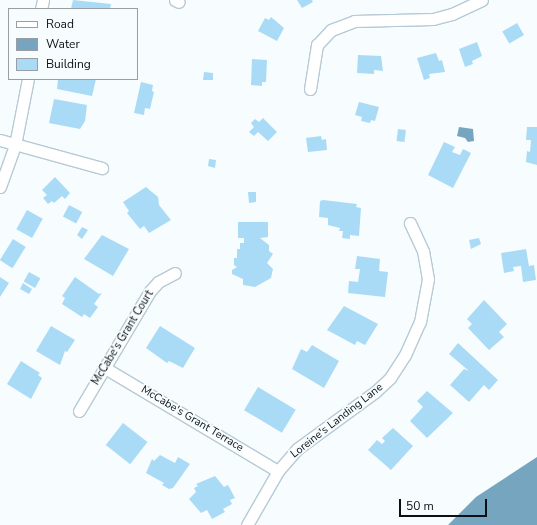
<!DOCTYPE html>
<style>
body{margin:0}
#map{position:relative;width:537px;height:525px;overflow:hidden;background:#f7fcfe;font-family:"Nunito Sans",sans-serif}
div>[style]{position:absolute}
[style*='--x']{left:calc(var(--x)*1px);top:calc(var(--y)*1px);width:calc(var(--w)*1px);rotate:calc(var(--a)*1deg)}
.water>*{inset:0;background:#76a5bf}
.building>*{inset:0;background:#aadbf6;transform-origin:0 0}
.roads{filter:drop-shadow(1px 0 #b6cad6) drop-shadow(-1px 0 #b6cad6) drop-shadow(0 1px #b6cad6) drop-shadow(0 -1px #b6cad6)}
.street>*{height:11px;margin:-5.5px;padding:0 5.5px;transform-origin:5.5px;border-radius:5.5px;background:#fff}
span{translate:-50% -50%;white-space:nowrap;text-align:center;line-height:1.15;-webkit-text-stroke:3.5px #f7fcfe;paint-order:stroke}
.street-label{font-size:11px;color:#0a1115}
.legend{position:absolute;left:8px;top:8px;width:130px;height:72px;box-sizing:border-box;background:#f7fcfe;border:1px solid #989ea1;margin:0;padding:5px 7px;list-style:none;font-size:12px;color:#0a1115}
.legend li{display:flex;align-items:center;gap:8px;height:20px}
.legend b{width:20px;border:1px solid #989ea1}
.scale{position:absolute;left:399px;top:499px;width:88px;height:18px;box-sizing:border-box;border:2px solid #0a1115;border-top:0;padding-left:5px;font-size:12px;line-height:14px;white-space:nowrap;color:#0a1115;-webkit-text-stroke:3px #f7fcfe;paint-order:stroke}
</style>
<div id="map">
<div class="water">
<div style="clip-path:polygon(459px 127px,473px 129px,474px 141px,468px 142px,465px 138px,457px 136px)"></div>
<div style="clip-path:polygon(537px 457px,537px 525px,448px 525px,476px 497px)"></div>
</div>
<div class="building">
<div style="clip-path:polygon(73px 0,111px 4px,110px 9px,71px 9px)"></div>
<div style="clip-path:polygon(297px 0,312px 0,313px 2px,302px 8px)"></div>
<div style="clip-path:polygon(271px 17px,284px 28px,277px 41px,258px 31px,265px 18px,269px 20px)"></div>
<div style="left:517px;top:23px;width:14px;height:17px;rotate:60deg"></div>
<div style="clip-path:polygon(477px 42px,482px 56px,472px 61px,473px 64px,465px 67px,459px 49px)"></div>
<div style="clip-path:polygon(436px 53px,439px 61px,442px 60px,445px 72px,429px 74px,430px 78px,424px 80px,417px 58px)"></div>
<div style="clip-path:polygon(358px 55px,381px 56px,383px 71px,374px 70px,374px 74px,357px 73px)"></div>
<div style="clip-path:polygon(252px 59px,267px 60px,266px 82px,262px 82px,262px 86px,251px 85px)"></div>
<div style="clip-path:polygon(204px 72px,213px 73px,213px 80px,203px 80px)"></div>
<div style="clip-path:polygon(58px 79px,96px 79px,92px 96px,57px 89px)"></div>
<div style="clip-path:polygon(141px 82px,153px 85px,152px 91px,154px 92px,150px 109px,145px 108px,144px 115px,134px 113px)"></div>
<div style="clip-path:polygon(54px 99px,87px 105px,85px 121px,80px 129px,49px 123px)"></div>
<div style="clip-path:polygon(359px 102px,379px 107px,375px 121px,371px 120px,370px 123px,361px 121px,362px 117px,355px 115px)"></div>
<div style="clip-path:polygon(263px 118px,277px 132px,268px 141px,258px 132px,254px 136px,249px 132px,254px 127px,251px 123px,255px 119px,259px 122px)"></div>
<div style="clip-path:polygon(527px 127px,537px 127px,537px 165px,526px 162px,527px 151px,530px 152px,531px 140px,526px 140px)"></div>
<div style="left:398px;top:129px;width:8px;height:12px;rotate:7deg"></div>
<div style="clip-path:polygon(321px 136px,322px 140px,326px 139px,327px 150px,308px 152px,306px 138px)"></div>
<div style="clip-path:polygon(444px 142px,455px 147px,452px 152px,460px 155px,463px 149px,471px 153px,453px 188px,428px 175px)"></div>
<div style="clip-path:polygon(209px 159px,216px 160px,215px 168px,208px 166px)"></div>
<div style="clip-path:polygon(55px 177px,70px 193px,65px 199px,62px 196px,54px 203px,52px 201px,48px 204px,43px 198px,47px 195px,42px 190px)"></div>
<div style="clip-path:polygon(146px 187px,158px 197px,159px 205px,171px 220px,149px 233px,144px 226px,140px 229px,127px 213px,129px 211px,123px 202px)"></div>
<div style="clip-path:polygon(248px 192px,256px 192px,256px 202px,249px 203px)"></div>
<div style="clip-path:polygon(323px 200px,357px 204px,356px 207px,361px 208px,359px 236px,350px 235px,350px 239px,342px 238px,343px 231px,339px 231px,340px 228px,328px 225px,328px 218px,319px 217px,320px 201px)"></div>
<div style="left:69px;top:205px;width:15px;height:13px;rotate:28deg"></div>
<div style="left:27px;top:210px;width:18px;height:22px;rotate:29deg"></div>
<div style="clip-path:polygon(238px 222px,268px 222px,268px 237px,260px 238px,269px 245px,269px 251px,273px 254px,267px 263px,273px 269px,271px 278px,255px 287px,243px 285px,243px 279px,232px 274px,232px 270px,237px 267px,234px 265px,234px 258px,237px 258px,237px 249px,240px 249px,240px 243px,244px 243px,244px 238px,238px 238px)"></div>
<div style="clip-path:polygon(82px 227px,88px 230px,82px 239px,77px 235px)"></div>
<div style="clip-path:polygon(102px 235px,129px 249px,113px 276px,84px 259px)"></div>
<div style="clip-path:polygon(479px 238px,481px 244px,471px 249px,469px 240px)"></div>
<div style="left:13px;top:239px;width:15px;height:25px;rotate:32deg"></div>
<div style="clip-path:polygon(526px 249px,529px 266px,534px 265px,536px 280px,523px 282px,521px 266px,513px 267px,514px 271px,504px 273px,501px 253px)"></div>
<div style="clip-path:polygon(357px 256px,380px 259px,379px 271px,388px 272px,385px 297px,348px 293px,349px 281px,358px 282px,360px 269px,355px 269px)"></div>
<div style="left:29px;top:272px;width:13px;height:11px;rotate:29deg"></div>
<div style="clip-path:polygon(0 277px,9px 283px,0 297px)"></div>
<div style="clip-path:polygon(75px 277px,99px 294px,102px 293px,94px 304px,98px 307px,90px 318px,84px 314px,82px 317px,62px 304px,65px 298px,62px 296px)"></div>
<div style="clip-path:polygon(23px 283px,32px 289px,29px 294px,20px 289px)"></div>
<div style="clip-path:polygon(484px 300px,507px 324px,499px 332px,504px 337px,489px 350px,468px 328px,472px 324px,467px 319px)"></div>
<div style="clip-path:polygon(344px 306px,378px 324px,365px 345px,357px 341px,355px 345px,327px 330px)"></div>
<div style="clip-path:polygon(51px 326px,75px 340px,67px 352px,65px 351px,60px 365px,36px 351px)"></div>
<div style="clip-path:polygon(160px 326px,195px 348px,183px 368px,169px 361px,167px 363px,146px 348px)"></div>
<div style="clip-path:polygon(458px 343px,498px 380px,489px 390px,484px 385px,469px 402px,450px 385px,464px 369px,469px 371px,449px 354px)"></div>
<div style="clip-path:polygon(312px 345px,339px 361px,324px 388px,292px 369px,301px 349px,307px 352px)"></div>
<div style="clip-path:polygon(21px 361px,40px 373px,38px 375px,42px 378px,31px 399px,7px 384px)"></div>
<div style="left:258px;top:387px;width:44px;height:27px;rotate:31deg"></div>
<div style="clip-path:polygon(427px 391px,453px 413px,427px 438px,410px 421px,423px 407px,417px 401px)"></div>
<div style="left:123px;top:423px;width:31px;height:28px;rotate:38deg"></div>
<div style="clip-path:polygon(393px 428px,413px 446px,391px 470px,368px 450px,377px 440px,382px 444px,385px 441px,382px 438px)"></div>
<div style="clip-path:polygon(160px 455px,175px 463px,178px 457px,190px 464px,173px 488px,169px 489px,162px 485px,164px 483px,146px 473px,152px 459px,154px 461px)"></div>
<div style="clip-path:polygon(215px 476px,224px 487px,228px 485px,235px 498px,230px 500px,232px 504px,223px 509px,225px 512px,212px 519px,207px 510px,201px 513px,189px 499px,196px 492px,194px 488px,198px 486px,196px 484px)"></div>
</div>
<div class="roads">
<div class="street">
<div style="--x:175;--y:0;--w:4;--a:27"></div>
<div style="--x:41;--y:9;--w:9;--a:-77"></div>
<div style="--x:310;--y:89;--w:45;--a:-81"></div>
<div style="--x:317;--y:45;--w:21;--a:-47"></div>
<div style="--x:331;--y:30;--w:25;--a:-21"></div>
<div style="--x:354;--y:21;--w:79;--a:-1.5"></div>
<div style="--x:433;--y:19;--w:20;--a:-15"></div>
<div style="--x:452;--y:14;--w:33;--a:-25"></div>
<div style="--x:0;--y:140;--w:106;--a:15.4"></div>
<div style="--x:0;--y:187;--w:45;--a:-70.3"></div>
<div style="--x:15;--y:145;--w:67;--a:-78.9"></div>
<div style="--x:105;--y:368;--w:201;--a:30.8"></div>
<div style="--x:79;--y:411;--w:139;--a:-59.4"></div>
<div style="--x:150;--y:291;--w:12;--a:-48"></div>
<div style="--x:158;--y:282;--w:19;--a:-28"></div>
<div style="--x:247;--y:525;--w:62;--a:-60.1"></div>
<div style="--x:278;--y:471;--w:29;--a:-49"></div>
<div style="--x:297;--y:449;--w:97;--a:-36.2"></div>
<div style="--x:375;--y:392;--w:21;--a:-43"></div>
<div style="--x:390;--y:378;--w:27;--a:-57"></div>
<div style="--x:405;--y:355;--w:36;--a:-66"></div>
<div style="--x:420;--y:322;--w:44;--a:-79.5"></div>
<div style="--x:428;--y:279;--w:28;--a:-100"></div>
<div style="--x:423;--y:251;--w:31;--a:-115"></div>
</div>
</div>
<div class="street-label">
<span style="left:123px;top:338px;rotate:-59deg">McCabe's Grant Court</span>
<span style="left:192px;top:419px;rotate:31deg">McCabe's Grant Terrace</span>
<span style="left:337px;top:421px;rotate:-38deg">Loreine's Landing Lane</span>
</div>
<ul class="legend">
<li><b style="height:5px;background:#fff"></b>Road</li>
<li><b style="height:11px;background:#76a5bf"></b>Water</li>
<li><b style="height:11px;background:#aadbf6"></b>Building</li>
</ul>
<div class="scale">50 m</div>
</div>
